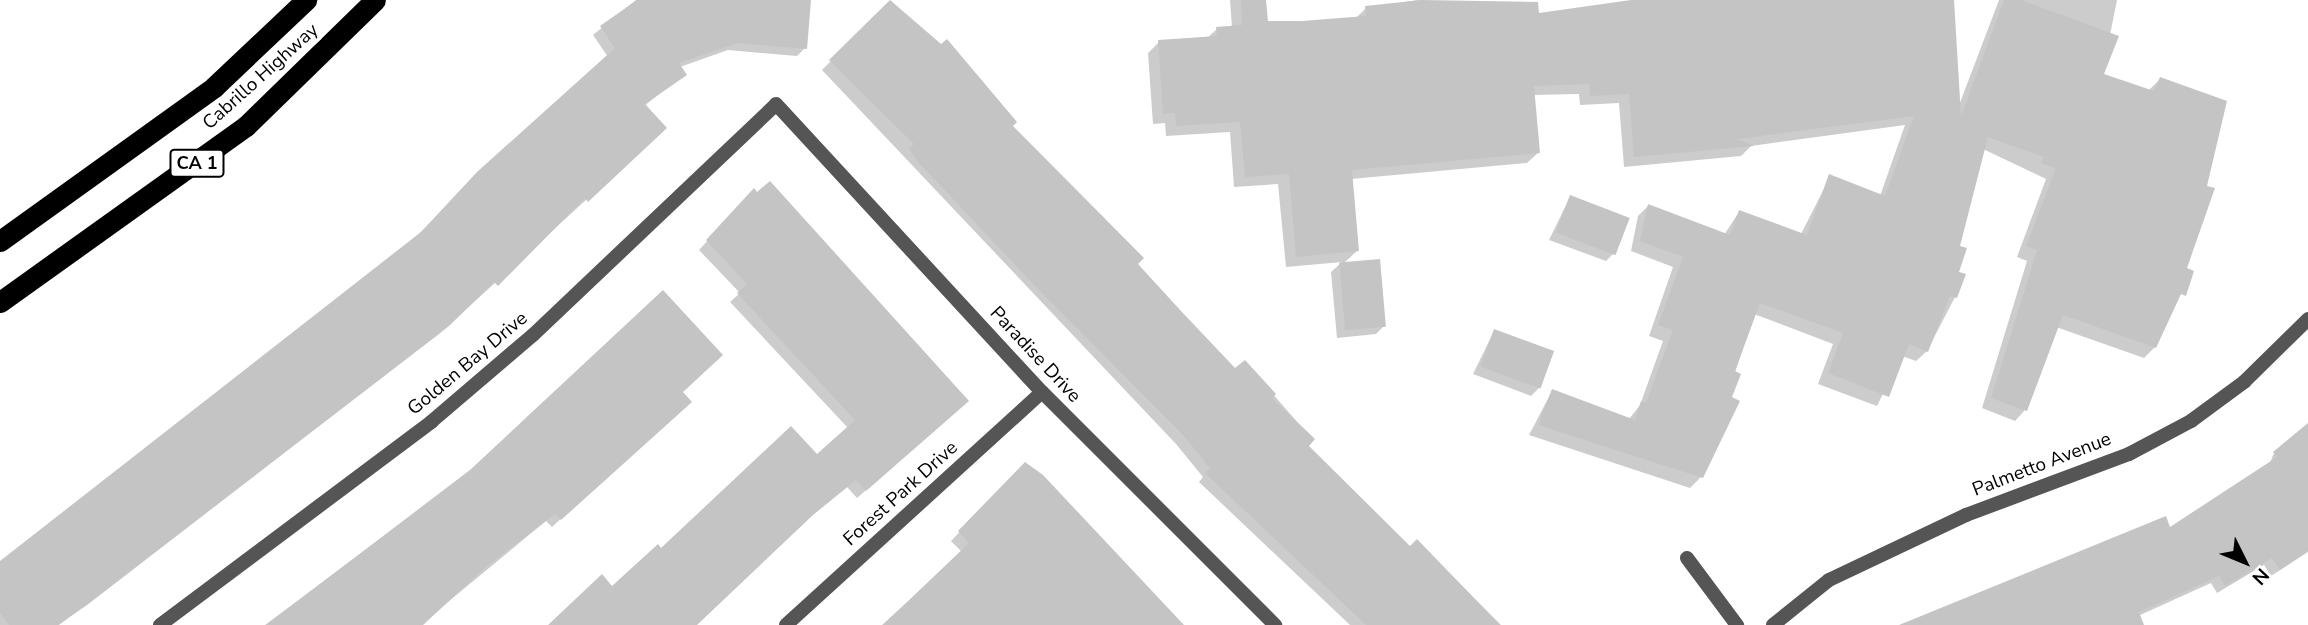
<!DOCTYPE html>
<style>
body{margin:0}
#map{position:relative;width:2308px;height:625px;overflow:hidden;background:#fff;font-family:"Nunito Sans",sans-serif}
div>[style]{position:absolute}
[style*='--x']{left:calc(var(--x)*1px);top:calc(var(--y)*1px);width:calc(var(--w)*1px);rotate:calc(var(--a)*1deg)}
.shadow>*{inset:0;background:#0003}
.building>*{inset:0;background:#c4c4c4;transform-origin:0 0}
.service>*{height:14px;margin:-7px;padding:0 7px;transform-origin:7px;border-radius:7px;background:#555}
.minor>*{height:14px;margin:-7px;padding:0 7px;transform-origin:7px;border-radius:7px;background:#555}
.tertiary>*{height:14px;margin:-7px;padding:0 7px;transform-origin:7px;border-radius:7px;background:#555}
.motorway>*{height:21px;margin:-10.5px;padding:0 10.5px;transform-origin:10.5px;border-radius:10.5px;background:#000}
span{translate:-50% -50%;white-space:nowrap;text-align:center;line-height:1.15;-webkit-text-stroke:7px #fff;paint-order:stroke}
.shield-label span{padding:2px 5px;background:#fff;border:2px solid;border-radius:5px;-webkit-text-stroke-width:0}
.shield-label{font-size:18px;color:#000;font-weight:700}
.street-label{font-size:19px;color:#000}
.north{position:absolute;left:2210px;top:527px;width:70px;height:70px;-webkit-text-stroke:5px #fff;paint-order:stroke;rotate:133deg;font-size:19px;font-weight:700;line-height:28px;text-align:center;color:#000}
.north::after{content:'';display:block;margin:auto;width:24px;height:32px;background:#000;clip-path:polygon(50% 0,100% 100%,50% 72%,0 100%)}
</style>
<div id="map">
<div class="shadow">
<div style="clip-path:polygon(636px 0,809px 0,805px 48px,797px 56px,728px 50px,680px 67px,685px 74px,644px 106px,665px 128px,439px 334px,59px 625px,0 625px,0 565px,377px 273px,608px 57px,593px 35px)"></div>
<div style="clip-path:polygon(1230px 0,1264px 0,1266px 23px,1355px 19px,1366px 8px,1418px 0,1537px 14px,1643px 0,1952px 0,1958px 108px,1999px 0,2117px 0,2102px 75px,2148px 91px,2160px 79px,2155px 347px,2144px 358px,2056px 327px,2025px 410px,2015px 421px,1982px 408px,2027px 261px,2017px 257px,2046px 179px,1983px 149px,1958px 247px,1955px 297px,1927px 351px,1916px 361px,1902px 356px,1877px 406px,1818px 384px,1833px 344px,1754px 314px,1701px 477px,1690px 488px,1529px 435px,1552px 391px,1629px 419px,1640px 405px,1663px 341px,1649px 336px,1673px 267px,1631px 251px,1638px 216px,1648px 206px,1724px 235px,1739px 212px,1801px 234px,1830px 177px,1880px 196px,1905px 125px,1751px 146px,1741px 156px,1624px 167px,1619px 103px,1580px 105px,1579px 94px,1533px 95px,1538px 153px,1527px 163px,1351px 179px,1357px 251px,1344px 263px,1384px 326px,1376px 334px,1337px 338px,1331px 272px,1342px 262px,1286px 267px,1278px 184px,1234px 187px,1230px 132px,1166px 136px,1165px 123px,1153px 124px,1148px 53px,1159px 42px,1207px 38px,1217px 29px,1232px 28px)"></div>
<div style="clip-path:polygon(891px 1px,1235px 370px,1245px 362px,1312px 439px,1306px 446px,1409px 548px,1417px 541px,1501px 625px,1350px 625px,1199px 482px,1203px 477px,1176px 444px,822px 70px)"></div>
<div style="clip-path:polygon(1570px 197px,1614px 253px,1606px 261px,1549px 240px)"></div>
<div style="clip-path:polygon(746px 199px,959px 409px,857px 498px,847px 487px,802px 522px,694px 625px,551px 625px,602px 576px,612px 588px,661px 550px,817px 457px,848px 428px,730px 302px,740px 293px,699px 250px)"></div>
<div style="clip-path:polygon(1494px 331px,1539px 388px,1531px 396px,1473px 374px)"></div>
<div style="clip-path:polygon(681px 392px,681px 409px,552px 527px,546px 521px,420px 625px,265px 625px,471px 471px)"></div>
<div style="clip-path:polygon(2308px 429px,2308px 552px,2271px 576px,2264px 565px,2217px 593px,2211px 583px,2138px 616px,1913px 625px,2170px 530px,2269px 465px,2274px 453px)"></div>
<div style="clip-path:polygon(1025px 464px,1183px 625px,882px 625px,962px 552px,951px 541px)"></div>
</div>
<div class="building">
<div style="clip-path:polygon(637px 0,811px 0,807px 49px,738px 43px,679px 63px,687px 75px,645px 104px,667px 128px,588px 202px,585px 198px,498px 286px,494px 282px,449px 326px,87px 605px,58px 625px,9px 625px,0 613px,0 561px,421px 232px,477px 172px,615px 48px,600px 26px)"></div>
<div style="clip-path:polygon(890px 0,941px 44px,947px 39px,1017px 122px,1013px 126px,1144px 258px,1138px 264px,1181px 311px,1235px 368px,1245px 360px,1276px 394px,1272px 398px,1315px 439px,1309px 446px,1410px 546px,1417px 539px,1500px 625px,1366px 625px,1205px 473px,1210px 468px,1184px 436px,1035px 286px,919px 163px,909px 149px,914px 144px,829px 60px)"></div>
<div style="clip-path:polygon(1241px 0,1266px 0,1268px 21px,1302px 21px,1366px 16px,1365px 6px,1422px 0,1538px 2px,1539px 13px,1631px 0,1954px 0,1961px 116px,2004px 0,2021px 0,2119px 36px,2104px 74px,2154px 91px,2160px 77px,2227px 101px,2207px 186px,2215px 188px,2187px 268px,2194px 271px,2186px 296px,2181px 294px,2156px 348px,2063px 315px,2027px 411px,1991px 398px,2037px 250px,2026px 246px,2056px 168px,2041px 163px,2044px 157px,1988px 137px,1960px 246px,1967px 248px,1959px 272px,1966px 274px,1957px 298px,1950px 296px,1928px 352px,1909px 344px,1889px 397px,1828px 373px,1843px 333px,1760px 303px,1735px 371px,1741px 374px,1732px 397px,1740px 401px,1703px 478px,1538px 425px,1552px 389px,1635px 420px,1641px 401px,1646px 403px,1673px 330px,1658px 325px,1683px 257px,1640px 241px,1648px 204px,1730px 235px,1739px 210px,1807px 235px,1829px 174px,1885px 196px,1914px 116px,1738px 139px,1754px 146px,1634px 157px,1629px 94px,1590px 96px,1589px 84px,1534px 86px,1540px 153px,1352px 170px,1359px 251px,1296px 257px,1289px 174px,1245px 177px,1240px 122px,1176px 126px,1175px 113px,1163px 114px,1158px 40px,1217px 36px,1216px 27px,1242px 25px)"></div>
<div style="clip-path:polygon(770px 181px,969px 401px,866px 491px,856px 480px,813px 515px,697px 625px,548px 625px,602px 574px,612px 586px,658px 544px,661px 548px,791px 426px,817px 454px,855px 420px,737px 293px,747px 284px,706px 240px,754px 188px,757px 192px)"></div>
<div style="left:1570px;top:195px;width:64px;height:40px;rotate:21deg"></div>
<div style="left:1380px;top:259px;width:68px;height:41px;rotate:85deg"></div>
<div style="clip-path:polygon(663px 290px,723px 355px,683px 392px,692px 402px,561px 520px,555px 514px,487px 566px,423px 625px,266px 625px,470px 470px)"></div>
<div style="left:1494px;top:329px;width:64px;height:40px;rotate:20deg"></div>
<div style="clip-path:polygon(2308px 423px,2308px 551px,2280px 570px,2272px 558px,2225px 586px,2219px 576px,2139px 612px,2144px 625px,1899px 625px,2166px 516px,2170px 527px,2277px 457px,2273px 452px)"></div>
<div style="clip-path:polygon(1025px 462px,1043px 475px,1184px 625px,883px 625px,969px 543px,958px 531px)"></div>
</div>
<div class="service">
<div style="--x:1687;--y:558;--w:84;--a:53.3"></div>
</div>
<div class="minor">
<div style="--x:160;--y:625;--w:339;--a:-36.8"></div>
<div style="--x:431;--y:422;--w:134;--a:-40.5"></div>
<div style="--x:533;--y:335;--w:335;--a:-43.5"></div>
<div style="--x:776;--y:104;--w:392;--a:47.3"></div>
<div style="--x:1042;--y:392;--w:330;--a:45"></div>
<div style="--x:786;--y:625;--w:346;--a:-42.3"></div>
</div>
<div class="tertiary">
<div style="--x:1773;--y:625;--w:72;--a:-38.8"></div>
<div style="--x:1829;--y:580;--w:152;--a:-25.4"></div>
<div style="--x:1966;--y:515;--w:174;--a:-20.5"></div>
<div style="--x:2129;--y:454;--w:70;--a:-28"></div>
<div style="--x:2191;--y:421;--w:66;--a:-36.3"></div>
<div style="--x:2244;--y:382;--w:90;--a:-44.5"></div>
</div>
<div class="motorway">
<div style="--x:0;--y:241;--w:264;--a:-35.7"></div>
<div style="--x:214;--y:87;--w:127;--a:-43.4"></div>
<div style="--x:0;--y:302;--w:302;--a:-35.6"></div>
<div style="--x:246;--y:126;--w:180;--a:-44.3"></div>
</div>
<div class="shield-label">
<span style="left:197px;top:163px">CA 1</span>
</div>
<div class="street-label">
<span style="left:261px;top:77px;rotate:-42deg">Cabrillo Highway</span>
<span style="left:1035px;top:355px;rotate:47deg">Paradise Drive</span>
<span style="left:468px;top:364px;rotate:-40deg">Golden Bay Drive</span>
<span style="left:2042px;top:465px;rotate:-21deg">Palmetto Avenue</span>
<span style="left:901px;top:494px;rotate:-42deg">Forest Park Drive</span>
</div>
<div class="north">N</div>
</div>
